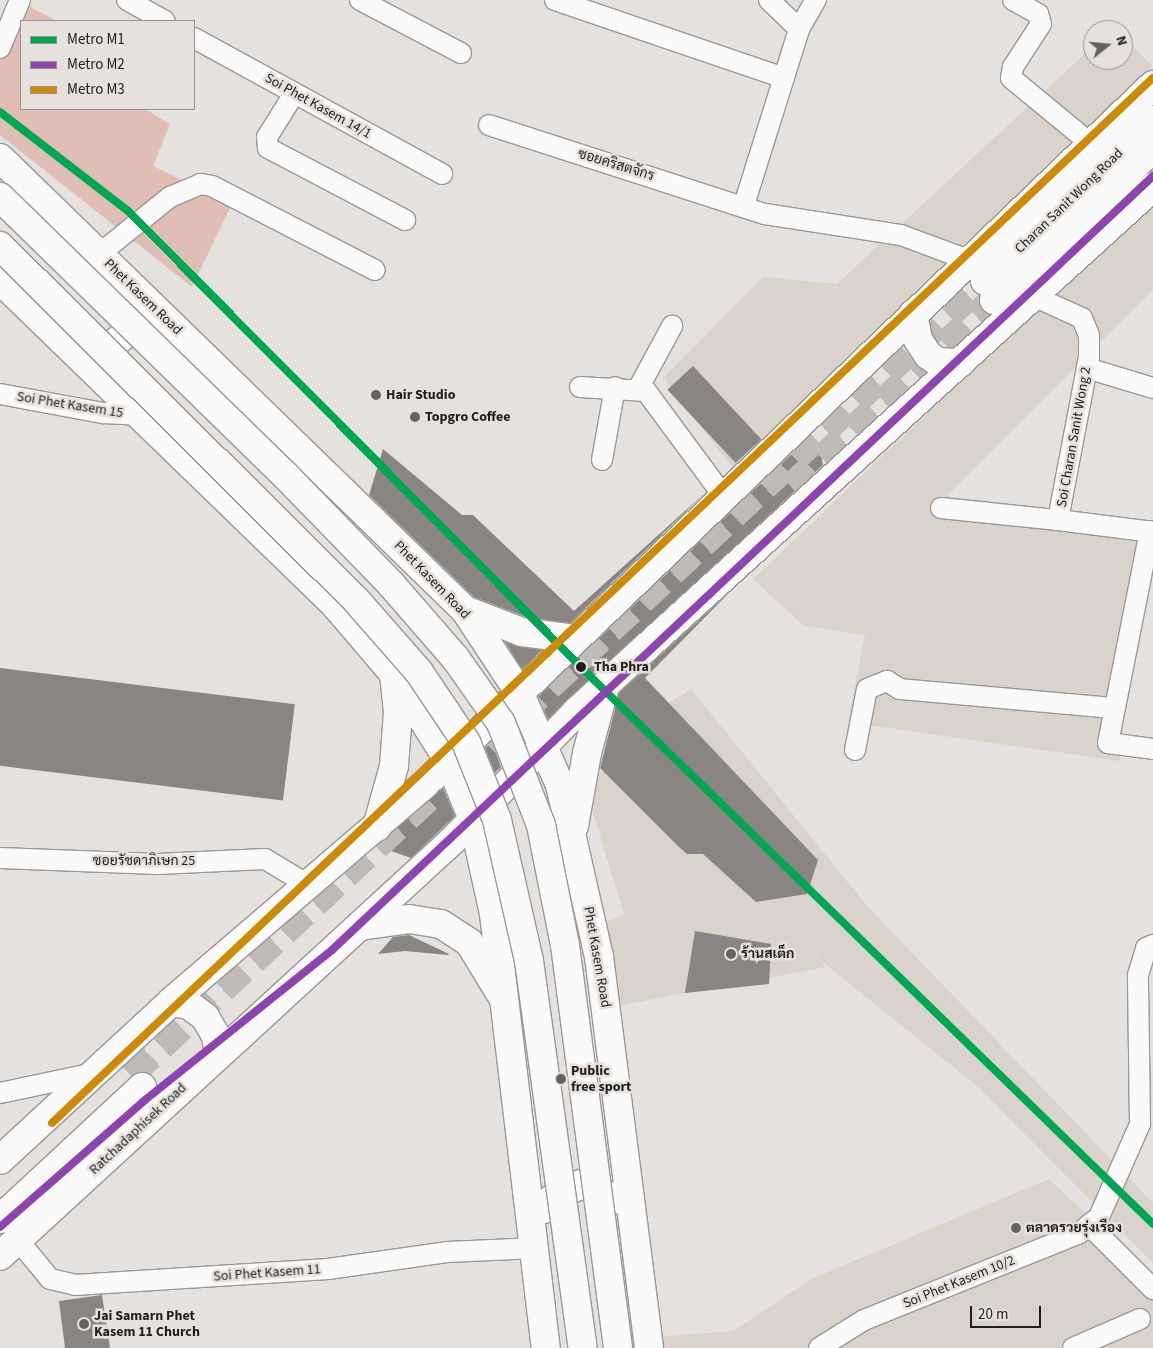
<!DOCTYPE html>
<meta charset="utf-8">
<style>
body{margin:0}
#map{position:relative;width:1153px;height:1348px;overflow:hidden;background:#e4e1de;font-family:"Source Sans 3",Sarabun,sans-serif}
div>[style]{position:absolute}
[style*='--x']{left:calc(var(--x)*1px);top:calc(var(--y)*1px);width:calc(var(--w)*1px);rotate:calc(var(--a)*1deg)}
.built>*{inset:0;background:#dad3cc}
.green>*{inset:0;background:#e0beb5}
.building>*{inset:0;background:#888583;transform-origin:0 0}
.primary-tunnel>*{height:28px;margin-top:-14px;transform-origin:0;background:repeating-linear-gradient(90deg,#bdbab7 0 28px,transparent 0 42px)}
.roads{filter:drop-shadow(1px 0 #9a9896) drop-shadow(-1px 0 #9a9896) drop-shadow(0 1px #9a9896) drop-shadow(0 -1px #9a9896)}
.street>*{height:20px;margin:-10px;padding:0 10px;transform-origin:10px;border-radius:10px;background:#fbfafa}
.primary>*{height:28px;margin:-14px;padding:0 14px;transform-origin:14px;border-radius:14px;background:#fbfafa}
.rail>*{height:5.5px;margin-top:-2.75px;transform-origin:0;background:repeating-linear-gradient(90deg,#e6e1dc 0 11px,#c1c1c0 0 22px);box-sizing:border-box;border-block:1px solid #c1c1c0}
.bridges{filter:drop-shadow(1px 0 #9a9896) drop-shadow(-1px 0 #9a9896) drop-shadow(0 1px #9a9896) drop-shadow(0 -1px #9a9896)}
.primary-bridge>*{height:28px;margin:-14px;padding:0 14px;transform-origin:14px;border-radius:14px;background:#fbfafa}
.metro-1>*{height:8px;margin:-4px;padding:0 4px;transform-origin:4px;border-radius:4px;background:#00a651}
.metro-2>*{height:8px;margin:-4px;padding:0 4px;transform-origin:4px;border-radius:4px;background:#8e44ad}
.metro-3>*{height:8px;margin:-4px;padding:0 4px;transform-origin:4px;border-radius:4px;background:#cc8b06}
.dots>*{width:14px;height:14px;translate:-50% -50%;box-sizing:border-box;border:2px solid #e6e1dc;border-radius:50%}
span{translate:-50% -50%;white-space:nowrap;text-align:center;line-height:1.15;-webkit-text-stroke:5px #e6e1dc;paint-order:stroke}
.street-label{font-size:14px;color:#201f1d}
.poi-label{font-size:14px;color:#201f1d;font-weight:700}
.left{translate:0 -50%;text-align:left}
.stop-label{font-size:14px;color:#201f1d;font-weight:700}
.legend{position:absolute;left:20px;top:20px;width:175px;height:90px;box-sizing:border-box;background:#e6e1dc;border:1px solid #979390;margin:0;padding:6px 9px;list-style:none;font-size:15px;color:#201f1d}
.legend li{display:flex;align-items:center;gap:10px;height:25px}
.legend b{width:25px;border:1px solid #979390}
.north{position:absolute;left:1083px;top:20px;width:50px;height:50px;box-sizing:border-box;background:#e6e1dc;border:1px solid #979390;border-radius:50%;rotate:73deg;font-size:14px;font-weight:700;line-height:20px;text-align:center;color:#201f1d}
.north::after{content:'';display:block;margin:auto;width:18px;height:22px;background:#656361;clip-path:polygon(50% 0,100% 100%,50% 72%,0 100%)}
.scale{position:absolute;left:970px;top:1306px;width:71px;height:22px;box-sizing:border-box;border:2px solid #201f1d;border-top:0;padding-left:6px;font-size:15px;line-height:18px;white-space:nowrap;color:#201f1d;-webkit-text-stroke:4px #e6e1dc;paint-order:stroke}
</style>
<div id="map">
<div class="built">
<div style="clip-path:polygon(1123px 35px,1152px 66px,733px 468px,663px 378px,763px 277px,837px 284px,1093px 46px,1093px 60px,1123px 60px)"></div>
<div style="clip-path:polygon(1153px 199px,1153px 290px,947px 496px,1140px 519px,1120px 761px,848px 722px,865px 635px,804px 626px,753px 579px)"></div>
<div style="clip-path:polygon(691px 689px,867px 906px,1153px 1203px,1153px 1263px,977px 1086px,810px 952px,826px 967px,616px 1006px,604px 923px,624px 914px,589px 800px,615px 737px)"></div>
<div style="clip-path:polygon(1049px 1179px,1153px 1278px,1153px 1348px,657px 1348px,655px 1337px,733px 1331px,811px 1279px)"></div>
</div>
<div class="green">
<div style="clip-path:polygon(19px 1px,57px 21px,21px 21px,21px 109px,145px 109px,170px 124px,153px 166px,232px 204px,192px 287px,0 135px,0 48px)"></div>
</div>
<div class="building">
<div style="left:693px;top:366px;width:100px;height:35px;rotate:47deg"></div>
<div style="clip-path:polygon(804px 442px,819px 445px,823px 465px,548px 719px,538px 697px)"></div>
<div style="clip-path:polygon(383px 449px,462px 515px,473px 515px,574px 611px,706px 492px,570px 623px,526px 617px,474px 597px,369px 495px)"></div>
<div style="clip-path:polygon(730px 592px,645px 678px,818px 860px,807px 894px,756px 902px,703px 854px,687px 854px,678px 846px,600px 768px,619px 693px)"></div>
<div style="clip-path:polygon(505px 642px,520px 647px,542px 650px,522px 669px)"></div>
<div style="left:0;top:668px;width:297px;height:97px;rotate:7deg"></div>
<div style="clip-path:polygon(492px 742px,501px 767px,495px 773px,485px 748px)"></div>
<div style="clip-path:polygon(443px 788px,455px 816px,411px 858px,391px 851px,390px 834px)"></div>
<div style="clip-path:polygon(695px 931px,771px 944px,769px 984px,685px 993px)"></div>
<div style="clip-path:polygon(409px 935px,449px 954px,448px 955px,405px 951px,378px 954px,393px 937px)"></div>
<div style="clip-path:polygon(102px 1295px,110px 1348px,65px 1348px,59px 1301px)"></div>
</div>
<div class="primary-tunnel">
<div style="--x:791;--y:487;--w:276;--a:-42.7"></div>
<div style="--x:487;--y:744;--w:680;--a:-42.91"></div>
<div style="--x:130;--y:1075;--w:419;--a:-42.9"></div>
</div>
<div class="roads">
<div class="street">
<div style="--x:127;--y:0;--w:43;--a:28.9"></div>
<div style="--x:360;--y:0;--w:114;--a:27.7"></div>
<div style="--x:555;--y:0;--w:242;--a:18.8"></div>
<div style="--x:769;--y:0;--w:42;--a:44"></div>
<div style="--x:1013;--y:0;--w:29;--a:29"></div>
<div style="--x:1038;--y:14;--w:10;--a:73"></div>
<div style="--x:1041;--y:24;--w:51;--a:123.1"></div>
<div style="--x:1013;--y:67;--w:11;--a:100"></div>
<div style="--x:1011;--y:78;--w:104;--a:39.5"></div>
<div style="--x:194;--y:38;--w:283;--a:28.7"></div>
<div style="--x:0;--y:48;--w:52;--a:-67.4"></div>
<div style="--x:294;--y:94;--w:51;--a:122.1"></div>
<div style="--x:267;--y:137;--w:11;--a:85"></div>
<div style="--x:268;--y:148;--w:155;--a:27.7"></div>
<div style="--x:489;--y:125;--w:290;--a:17.9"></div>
<div style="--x:765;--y:214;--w:138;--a:8.8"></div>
<div style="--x:901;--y:235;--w:72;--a:20.5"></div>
<div style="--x:744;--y:205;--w:184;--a:-72.6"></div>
<div style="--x:799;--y:29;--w:34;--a:-60"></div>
<div style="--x:98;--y:255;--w:92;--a:-38.9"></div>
<div style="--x:170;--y:197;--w:33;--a:-23"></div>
<div style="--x:200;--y:184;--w:12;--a:9"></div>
<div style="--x:212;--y:186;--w:183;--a:27.3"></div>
<div style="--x:1031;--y:295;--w:56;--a:24.3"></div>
<div style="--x:1082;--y:318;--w:18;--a:68"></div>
<div style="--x:1089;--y:335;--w:22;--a:90"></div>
<div style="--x:1089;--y:357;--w:166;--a:100.8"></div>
<div style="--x:1058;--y:520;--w:96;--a:7.2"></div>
<div style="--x:1087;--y:368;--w:69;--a:16.9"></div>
<div style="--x:580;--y:387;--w:66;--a:3.5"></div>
<div style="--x:646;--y:391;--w:133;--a:53.6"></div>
<div style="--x:638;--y:389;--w:72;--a:-61.6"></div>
<div style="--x:0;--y:394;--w:105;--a:10.5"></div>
<div style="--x:103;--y:413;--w:36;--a:3"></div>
<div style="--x:602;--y:460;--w:74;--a:-79.9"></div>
<div style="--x:941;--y:508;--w:118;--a:5.9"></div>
<div style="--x:1150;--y:531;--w:216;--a:101.2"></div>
<div style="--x:1108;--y:743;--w:45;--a:7.6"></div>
<div style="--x:855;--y:750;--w:62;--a:-78.9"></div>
<div style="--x:867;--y:689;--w:22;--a:-22"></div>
<div style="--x:887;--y:681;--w:15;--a:32"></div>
<div style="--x:900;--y:689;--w:215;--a:5.1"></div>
<div style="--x:0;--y:858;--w:158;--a:2.2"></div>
<div style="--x:158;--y:864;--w:107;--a:-2.7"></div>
<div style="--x:265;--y:859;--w:52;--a:31"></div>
<div style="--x:0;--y:1093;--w:96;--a:-12"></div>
<div style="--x:1089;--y:1225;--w:91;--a:45"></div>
<div style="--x:18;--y:1240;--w:50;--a:50.6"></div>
<div style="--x:50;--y:1279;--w:26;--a:13"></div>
<div style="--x:75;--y:1285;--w:254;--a:-3.6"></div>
<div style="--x:328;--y:1269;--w:120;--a:-8.1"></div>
<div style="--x:447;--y:1252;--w:88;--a:-2.6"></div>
<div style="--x:819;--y:1348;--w:53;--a:-31.9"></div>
<div style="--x:864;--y:1320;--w:231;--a:-21.9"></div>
<div style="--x:1078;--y:1234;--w:27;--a:-39"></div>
<div style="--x:1099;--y:1217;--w:102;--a:-66.2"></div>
<div style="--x:1140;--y:1124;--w:149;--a:-90.8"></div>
<div style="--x:1138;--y:975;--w:28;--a:-73"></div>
<div style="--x:1146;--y:948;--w:8;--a:-23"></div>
<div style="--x:1073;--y:1348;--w:73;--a:-23.4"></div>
</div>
<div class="primary">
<div style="--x:0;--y:158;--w:648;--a:44.19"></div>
<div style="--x:465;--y:610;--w:98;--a:56.6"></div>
<div style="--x:519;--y:692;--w:102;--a:66.2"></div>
<div style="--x:560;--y:785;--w:176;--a:77.2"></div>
<div style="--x:599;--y:957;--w:394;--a:82.7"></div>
<div style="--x:0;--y:280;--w:468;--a:44.1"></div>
<div style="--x:336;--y:606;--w:89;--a:49.5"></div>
<div style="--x:394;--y:674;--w:103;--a:57.7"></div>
<div style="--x:449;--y:761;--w:63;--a:67.5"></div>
<div style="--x:473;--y:819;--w:97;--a:77.5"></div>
<div style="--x:494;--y:914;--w:437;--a:83.2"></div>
<div style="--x:985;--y:281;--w:233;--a:-43.8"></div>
<div style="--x:994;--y:300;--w:220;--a:-43.7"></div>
<div style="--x:913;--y:314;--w:26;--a:79"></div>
<div style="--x:918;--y:340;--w:18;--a:56"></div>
<div style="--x:928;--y:355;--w:12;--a:35"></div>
<div style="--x:938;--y:362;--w:22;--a:3"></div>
<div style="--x:82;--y:345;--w:12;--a:20"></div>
<div style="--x:93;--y:349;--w:16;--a:-4"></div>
<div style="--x:109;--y:348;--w:23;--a:-41"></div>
<div style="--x:126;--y:333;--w:16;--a:-76"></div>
<div style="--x:130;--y:317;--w:15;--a:-101"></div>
<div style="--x:465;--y:610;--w:61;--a:21.1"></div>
<div style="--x:522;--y:632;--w:53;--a:7.5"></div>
<div style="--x:574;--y:826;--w:74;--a:-79.9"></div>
<div style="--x:587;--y:753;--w:69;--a:-75"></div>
<div style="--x:377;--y:827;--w:63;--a:-74.4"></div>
<div style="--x:394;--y:766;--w:54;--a:-85.8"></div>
<div style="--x:398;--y:712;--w:36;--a:-96"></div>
<div style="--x:360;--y:926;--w:49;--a:-8.1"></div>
<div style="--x:409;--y:919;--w:32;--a:9"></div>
<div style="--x:441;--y:924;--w:33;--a:33"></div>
<div style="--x:469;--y:942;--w:63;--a:58.6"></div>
<div style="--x:171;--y:1002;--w:18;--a:9"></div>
<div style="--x:189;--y:1005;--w:20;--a:37"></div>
<div style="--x:205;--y:1017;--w:22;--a:60"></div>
<div style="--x:216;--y:1036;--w:18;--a:81"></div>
<div style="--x:0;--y:1160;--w:233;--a:-42.7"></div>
<div style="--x:171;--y:1002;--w:335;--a:-40.6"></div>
<div style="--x:425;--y:784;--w:1009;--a:-43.84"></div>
<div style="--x:544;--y:1209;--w:13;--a:-51"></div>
<div style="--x:552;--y:1199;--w:33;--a:-27"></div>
<div style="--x:581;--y:1184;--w:39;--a:23"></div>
<div style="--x:0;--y:1219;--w:194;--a:-42.9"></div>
<div style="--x:0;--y:1256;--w:614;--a:-42.56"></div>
<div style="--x:452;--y:841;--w:180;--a:-46.1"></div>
<div style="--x:577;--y:711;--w:87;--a:-42.7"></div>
<div style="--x:641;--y:652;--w:692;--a:-42.25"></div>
</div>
</div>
<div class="rail">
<div style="--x:52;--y:1123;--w:687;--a:-43.41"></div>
<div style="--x:0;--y:1227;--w:193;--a:-41.2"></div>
<div style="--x:145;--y:1100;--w:240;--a:-38.7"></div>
<div style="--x:332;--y:950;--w:369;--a:-43.1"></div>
</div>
<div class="bridges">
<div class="primary-bridge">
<div style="--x:0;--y:197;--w:398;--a:44.3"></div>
<div style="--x:285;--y:475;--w:151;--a:45.8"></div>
<div style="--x:390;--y:583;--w:101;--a:49"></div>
<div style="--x:456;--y:659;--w:78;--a:54.9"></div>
<div style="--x:501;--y:723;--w:110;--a:68.6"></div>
<div style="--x:541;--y:825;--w:122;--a:78.7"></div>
<div style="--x:565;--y:945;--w:406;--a:82.5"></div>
<div style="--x:0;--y:246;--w:502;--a:44.84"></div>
<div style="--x:356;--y:600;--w:96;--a:48.8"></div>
<div style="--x:419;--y:672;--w:84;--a:56.1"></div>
<div style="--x:466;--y:742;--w:84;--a:68.3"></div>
<div style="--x:497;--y:820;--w:145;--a:77.2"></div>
<div style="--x:529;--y:961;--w:391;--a:82.1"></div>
</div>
</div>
<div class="metro-1">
<div style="--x:0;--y:112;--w:162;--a:37.7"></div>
<div style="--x:128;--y:211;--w:661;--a:45.18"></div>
<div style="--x:594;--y:680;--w:780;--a:44.22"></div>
</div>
<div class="metro-2">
<div style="--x:0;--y:1227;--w:193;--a:-41.2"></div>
<div style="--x:145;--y:1100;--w:240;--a:-38.7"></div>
<div style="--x:332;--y:950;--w:1128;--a:-43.31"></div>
</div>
<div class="metro-3">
<div style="--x:52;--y:1123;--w:1518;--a:-43.51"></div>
</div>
<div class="dots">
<div style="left:376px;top:395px;background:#656361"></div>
<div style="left:415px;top:417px;background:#656361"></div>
<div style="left:581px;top:667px;background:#201f1d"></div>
<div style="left:731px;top:954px;background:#656361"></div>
<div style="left:561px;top:1079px;background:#656361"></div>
<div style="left:1016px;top:1228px;background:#656361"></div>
<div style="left:84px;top:1324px;background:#656361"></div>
</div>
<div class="street-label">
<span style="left:318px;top:106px;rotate:29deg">Soi Phet Kasem 14/1</span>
<span style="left:616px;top:165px;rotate:17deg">ซอยคริสตจักร</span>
<span style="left:1069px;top:201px;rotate:-44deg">Charan Sanit Wong Road</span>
<span style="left:143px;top:297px;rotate:44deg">Phet Kasem Road</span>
<span style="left:70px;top:405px;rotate:9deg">Soi Phet Kasem 15</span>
<span style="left:1074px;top:437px;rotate:-80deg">Soi Charan Sanit Wong 2</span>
<span style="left:432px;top:580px;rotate:46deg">Phet Kasem Road</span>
<span style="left:144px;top:861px">ซอยรัชดาภิเษก 25</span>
<span style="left:597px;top:957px;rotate:80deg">Phet Kasem Road</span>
<span style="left:138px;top:1129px;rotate:-43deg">Ratchadaphisek Road</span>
<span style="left:267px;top:1273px;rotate:-4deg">Soi Phet Kasem 11</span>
<span style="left:959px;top:1282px;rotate:-22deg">Soi Phet Kasem 10/2</span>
</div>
<div class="poi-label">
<span class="left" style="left:386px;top:395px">Hair Studio</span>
<span class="left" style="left:425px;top:417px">Topgro Coffee</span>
<span class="left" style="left:741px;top:954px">ร้านสเต็ก</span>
<span class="left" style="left:571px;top:1079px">Public<br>free sport</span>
<span class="left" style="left:1026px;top:1228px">ตลาดรวยรุ่งเรือง</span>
<span class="left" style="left:94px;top:1324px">Jai Samarn Phet<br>Kasem 11 Church</span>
</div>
<div class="stop-label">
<span class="left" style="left:594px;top:667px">Tha Phra</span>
</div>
<ul class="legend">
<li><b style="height:6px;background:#00a651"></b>Metro M1</li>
<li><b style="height:6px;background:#8e44ad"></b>Metro M2</li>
<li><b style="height:6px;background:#cc8b06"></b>Metro M3</li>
</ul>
<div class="north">N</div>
<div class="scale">20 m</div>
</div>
